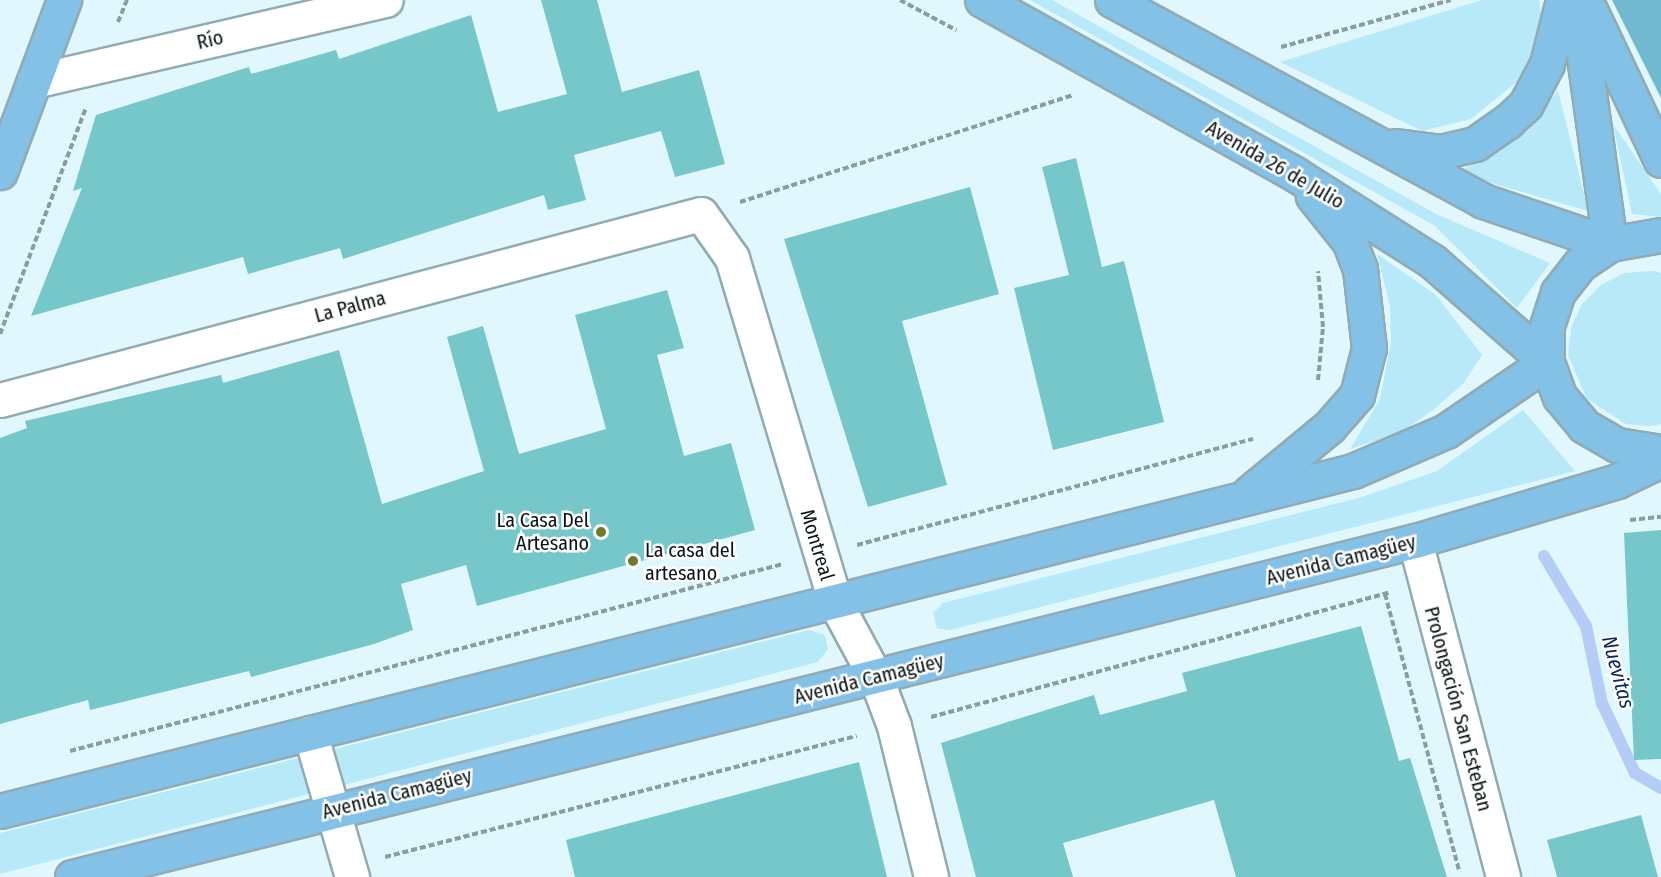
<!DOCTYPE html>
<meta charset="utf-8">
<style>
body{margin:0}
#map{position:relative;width:1661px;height:877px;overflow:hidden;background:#e1f7fe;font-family:"Fira Sans Condensed",sans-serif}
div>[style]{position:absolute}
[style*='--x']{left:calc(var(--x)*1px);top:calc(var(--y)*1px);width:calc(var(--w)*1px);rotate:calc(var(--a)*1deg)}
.green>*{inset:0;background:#b7e9f9}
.forest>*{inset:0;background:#70b9d0}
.stream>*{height:12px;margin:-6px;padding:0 6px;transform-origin:6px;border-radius:6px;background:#b4ccf6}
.building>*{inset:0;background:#75c7ca}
.path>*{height:4px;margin-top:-2px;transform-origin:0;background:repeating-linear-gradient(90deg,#8b9ca1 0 6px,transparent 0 9px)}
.roads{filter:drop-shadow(2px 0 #91abb3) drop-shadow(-2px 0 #91abb3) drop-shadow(0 2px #91abb3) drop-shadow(0 -2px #91abb3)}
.minor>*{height:33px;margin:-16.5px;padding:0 16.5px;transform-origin:16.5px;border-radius:16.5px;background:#fff}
.major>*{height:33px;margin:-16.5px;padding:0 16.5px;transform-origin:16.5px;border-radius:16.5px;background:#84c1e7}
.dots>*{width:16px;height:16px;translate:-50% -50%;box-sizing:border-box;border:3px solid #fff;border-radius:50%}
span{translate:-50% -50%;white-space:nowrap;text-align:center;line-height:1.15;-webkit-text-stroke:5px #fff;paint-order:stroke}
.street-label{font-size:20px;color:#091316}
.poi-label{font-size:20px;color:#091316}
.right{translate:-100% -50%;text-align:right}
.left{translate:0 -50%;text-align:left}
.water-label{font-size:21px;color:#082762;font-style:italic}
</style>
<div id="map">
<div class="green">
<div style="clip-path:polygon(1030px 0,1052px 0,1436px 214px,1550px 263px,1517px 308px,1435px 226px)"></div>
<div style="clip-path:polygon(1482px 0,1539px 0,1542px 20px,1529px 72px,1471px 119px,1422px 131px,1280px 62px)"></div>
<div style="clip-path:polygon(1558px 90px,1588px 211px,1457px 173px,1528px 131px)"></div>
<div style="clip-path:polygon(1613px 124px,1661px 194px,1661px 217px,1632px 214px)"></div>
<div style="clip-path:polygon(1377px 254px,1436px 295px,1482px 355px,1463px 384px,1433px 410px,1402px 432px,1350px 449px,1380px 399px,1391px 342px,1390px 306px)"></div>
<div style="clip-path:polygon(1652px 271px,1661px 273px,1661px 424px,1650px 426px,1626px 424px,1587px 399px,1568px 355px,1571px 328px,1582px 304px,1601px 285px,1624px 273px)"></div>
<div style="clip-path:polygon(1523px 410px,1575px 471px,950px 630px,937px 628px,933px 613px,943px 603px,1362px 497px,1437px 471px)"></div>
<div style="clip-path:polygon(809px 630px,825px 635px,828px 649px,818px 662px,0 874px,0 833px)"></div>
</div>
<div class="forest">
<div style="clip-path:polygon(1612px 0,1661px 0,1661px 98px)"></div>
</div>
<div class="stream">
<div style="--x:1544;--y:556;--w:82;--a:59"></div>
<div style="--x:1586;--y:626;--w:79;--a:78.3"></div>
<div style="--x:1602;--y:703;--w:77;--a:64.8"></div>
<div style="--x:1635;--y:773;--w:30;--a:30"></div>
</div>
<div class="building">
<div style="clip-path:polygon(541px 0,597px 0,622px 92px,699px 70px,725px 164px,675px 177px,661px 131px,574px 155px,586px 200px,548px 210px,544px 195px,343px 259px,340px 248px,248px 274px,243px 257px,31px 316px,82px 188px,73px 191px,96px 115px,249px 67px,251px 74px,336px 50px,339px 59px,471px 15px,498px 112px,567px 94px)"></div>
<div style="clip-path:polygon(1076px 158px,1102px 267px,1124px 261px,1164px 422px,1053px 450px,1014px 288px,1069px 275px,1042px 167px)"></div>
<div style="clip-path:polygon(970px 187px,999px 294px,902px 321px,947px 485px,868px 507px,784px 239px)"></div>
<div style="clip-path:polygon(667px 290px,684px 348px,657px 355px,684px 456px,731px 443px,755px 530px,477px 606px,466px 565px,401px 584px,413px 630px,374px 644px,251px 677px,249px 671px,90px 710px,88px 700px,0 724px,0 438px,27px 428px,25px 421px,221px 375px,223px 383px,339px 350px,382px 504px,484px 471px,447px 337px,483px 326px,519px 454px,606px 429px,575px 315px)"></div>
<div style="clip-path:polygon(1661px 530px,1661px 759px,1634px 760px,1624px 533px)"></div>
<div style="clip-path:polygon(1361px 626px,1399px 761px,1410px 758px,1447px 877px,1236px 877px,1214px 800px,1063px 843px,1073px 877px,976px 877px,941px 743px,1094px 695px,1100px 715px,1187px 691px,1182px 673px)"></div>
<div style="clip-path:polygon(859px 762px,887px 877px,575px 877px,566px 840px)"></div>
<div style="clip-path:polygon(1641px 815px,1658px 877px,1557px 877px,1547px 840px)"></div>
</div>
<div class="path">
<div style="--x:900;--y:0;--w:64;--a:28.2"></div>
<div style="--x:118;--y:22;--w:24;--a:-68"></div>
<div style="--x:1281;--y:47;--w:176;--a:-15.5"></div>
<div style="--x:740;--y:202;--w:350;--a:-17.8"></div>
<div style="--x:0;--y:334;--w:242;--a:-69.2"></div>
<div style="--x:1318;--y:380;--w:53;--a:-84.6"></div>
<div style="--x:1323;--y:327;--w:56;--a:-95.1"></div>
<div style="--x:1630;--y:520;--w:31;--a:-6"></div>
<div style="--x:857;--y:545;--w:410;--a:-15"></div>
<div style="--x:1385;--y:594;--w:287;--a:75"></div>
<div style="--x:931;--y:717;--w:476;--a:-15.2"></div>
<div style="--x:70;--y:751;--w:737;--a:-14.7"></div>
<div style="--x:385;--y:857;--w:487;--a:-14.4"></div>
</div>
<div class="roads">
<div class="minor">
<div style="--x:34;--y:81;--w:361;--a:-13"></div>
<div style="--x:0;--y:400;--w:725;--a:-14.86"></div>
<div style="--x:701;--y:214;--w:54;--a:54.8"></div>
<div style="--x:732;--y:258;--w:359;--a:73.3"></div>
<div style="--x:835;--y:602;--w:86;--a:61.7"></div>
<div style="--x:876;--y:678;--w:51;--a:69.4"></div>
<div style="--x:894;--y:726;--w:155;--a:76.2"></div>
<div style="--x:1415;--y:541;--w:347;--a:75.3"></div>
<div style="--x:310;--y:733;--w:150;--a:73.7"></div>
</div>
<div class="major">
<div style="--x:1112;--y:0;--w:422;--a:28.4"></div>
<div style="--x:1483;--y:201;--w:134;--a:18.7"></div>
<div style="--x:1610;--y:244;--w:246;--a:-97.9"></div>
<div style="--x:1590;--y:10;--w:166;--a:64.7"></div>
<div style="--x:1396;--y:146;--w:44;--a:7.8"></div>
<div style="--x:1440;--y:152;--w:36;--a:-13"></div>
<div style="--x:1475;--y:144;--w:39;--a:-35"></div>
<div style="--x:1507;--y:122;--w:26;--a:-43"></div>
<div style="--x:1526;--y:104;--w:45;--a:-62.3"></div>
<div style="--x:1547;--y:64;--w:66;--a:-76"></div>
<div style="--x:0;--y:172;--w:184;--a:-69.6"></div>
<div style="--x:1661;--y:235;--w:52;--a:170"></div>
<div style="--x:1610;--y:244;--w:36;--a:146"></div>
<div style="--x:1580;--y:264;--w:36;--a:128"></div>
<div style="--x:1558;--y:292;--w:36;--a:108"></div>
<div style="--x:1547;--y:326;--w:36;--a:90"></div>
<div style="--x:1547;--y:362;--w:37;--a:70"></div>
<div style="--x:1560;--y:397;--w:38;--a:50"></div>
<div style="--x:1584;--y:426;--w:38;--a:30"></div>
<div style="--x:1617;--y:445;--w:45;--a:9"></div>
<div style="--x:1249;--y:493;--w:104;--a:-39.5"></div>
<div style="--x:1329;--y:427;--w:43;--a:-48.8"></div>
<div style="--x:1357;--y:395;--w:49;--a:-75.7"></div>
<div style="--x:1369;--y:348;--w:80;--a:-96.5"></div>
<div style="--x:1360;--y:269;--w:30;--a:-111"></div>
<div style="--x:1349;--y:241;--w:58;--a:-128.7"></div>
<div style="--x:0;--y:811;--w:1395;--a:-14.11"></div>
<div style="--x:1353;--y:471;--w:101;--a:-23.3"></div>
<div style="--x:1446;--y:431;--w:122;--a:-34.3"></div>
<div style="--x:1547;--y:362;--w:153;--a:-138.7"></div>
<div style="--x:1432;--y:261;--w:162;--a:-147.6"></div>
<div style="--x:1295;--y:174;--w:358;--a:-150.9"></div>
<div style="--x:72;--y:877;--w:1384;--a:-14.05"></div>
<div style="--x:1415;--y:541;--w:211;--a:-16.5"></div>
<div style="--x:1617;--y:481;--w:49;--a:-25.5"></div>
</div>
</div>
<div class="dots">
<div style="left:601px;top:532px;background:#6f7a26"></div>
<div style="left:633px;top:561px;background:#6f7a26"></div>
</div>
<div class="street-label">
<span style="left:210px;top:40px;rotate:-13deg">Río</span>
<span style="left:1275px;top:165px;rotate:30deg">Avenida 26 de Julio</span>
<span style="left:350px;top:307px;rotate:-15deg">La Palma</span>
<span style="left:817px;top:545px;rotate:73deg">Montreal</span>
<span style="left:1341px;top:560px;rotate:-14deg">Avenida Camagüey</span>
<span style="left:869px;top:679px;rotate:-14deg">Avenida Camagüey</span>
<span style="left:1458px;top:709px;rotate:75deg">Prolongación San Esteban</span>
<span style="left:397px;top:794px;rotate:-14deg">Avenida Camagüey</span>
</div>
<div class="poi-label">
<span class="right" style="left:589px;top:532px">La Casa Del<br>Artesano</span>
<span class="left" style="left:645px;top:562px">La casa del<br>artesano</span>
</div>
<div class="water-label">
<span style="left:1618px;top:672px;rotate:75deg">Nuevitas</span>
</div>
</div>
